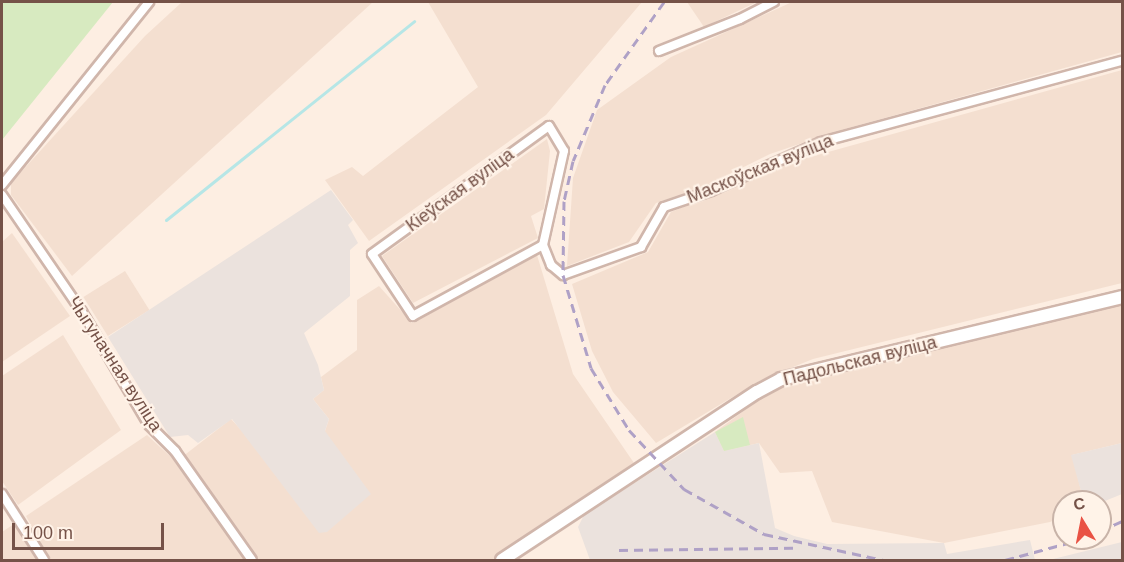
<!DOCTYPE html>
<meta charset="utf-8">
<style>
body{margin:0}
#map{position:relative;width:1124px;height:562px;overflow:hidden;background:#fdeee2;font-family:Helvetica,sans-serif}
div>[style]{position:absolute}
[style*='--x']{left:calc(var(--x)*1px);top:calc(var(--y)*1px);width:calc(var(--w)*1px);rotate:calc(var(--a)*1deg)}
.residential>*{inset:0;background:#f4dfd0;transform-origin:0 0}
.industrial>*{inset:0;background:#ebe2dd}
.green>*{inset:0;background:#d7eac0}
.stream>*{height:3px;margin:-1.5px;padding:0 1.5px;transform-origin:1.5px;border-radius:1.5px;background:#b6e6e6}
.roads{filter:drop-shadow(2px 0 #d0b6ab) drop-shadow(-2px 0 #d0b6ab) drop-shadow(0 2px #d0b6ab) drop-shadow(0 -2px #d0b6ab)}
.street>*{height:8px;margin:-4px;padding:0 4px;transform-origin:4px;border-radius:4px;background:#fff}
.secondary>*{height:12px;margin:-6px;padding:0 6px;transform-origin:6px;border-radius:6px;background:#fff}
.rail>*{height:3px;margin-top:-1.5px;transform-origin:0;background:repeating-linear-gradient(90deg,#afa1c6 0 9px,transparent 0 15px)}
span{translate:-50% -50%;white-space:nowrap;text-align:center;line-height:1.15;-webkit-text-stroke:4.5px #fff3e8;paint-order:stroke}
.street-label{font-size:18px;color:#755248}
.frame{position:absolute;inset:0;border:3px solid #755248;pointer-events:none}
.north{position:absolute;left:1052px;top:490px;width:60px;height:60px;box-sizing:border-box;background:#fff3e8;border:2px solid #c8b3a8;border-radius:50%;rotate:350deg;font-size:16px;font-weight:700;line-height:24px;text-align:center;color:#755248}
.north::after{content:'';display:block;margin:auto;width:21px;height:27px;background:#e95244;clip-path:polygon(50% 0,100% 100%,50% 72%,0 100%)}
.scale{position:absolute;left:12px;top:523px;width:152px;height:27px;box-sizing:border-box;border:3px solid #755248;border-top:0;padding-left:8px;font-size:18px;line-height:21px;white-space:nowrap;color:#755248;-webkit-text-stroke:4px #fff3e8;paint-order:stroke}
</style>
<div id="map">
<div class="residential">
<div style="clip-path:polygon(182px 2px,373px 2px,72px 276px,11px 195px,11px 183px,145px 36px)"></div>
<div style="clip-path:polygon(428px 2px,642px 2px,546px 115px,369px 241px,325px 180px,352px 167px,363px 176px,478px 87px)"></div>
<div style="clip-path:polygon(687px 2px,757px 2px,704px 27px)"></div>
<div style="clip-path:polygon(792px 2px,1122px 2px,1122px 52px,838px 131px,770px 154px,701px 188px,656px 203px,629px 242px,567px 266px,573px 178px,597px 110px,671px 57px)"></div>
<div style="clip-path:polygon(1122px 70px,1122px 283px,813px 359px,761px 380px,656px 443px,613px 392px,592px 351px,572px 284px,648px 252px,671px 212px,796px 161px)"></div>
<div style="clip-path:polygon(547px 139px,550px 151px,544px 209px,531px 216px,538px 238px,413px 303px,382px 256px)"></div>
<div style="clip-path:polygon(12px 233px,70px 316px,2px 362px,2px 242px)"></div>
<div style="clip-path:polygon(537px 255px,573px 374px,634px 463px,492px 560px,258px 560px,182px 457px,231px 419px,255px 445px,325px 431px,329px 419px,313px 399px,324px 390px,321px 377px,357px 350px,357px 300px,379px 286px,412px 323px)"></div>
<div style="left:125px;top:271px;width:46px;height:49px;rotate:58deg"></div>
<div style="clip-path:polygon(1122px 305px,1122px 443px,1072px 455px,1084px 502px,1064px 502px,1064px 516px,1050px 522px,944px 543px,832px 522px,812px 471px,780px 473px,759px 443px,724px 451px,715px 432px,775px 388px)"></div>
<div style="clip-path:polygon(63px 335px,121px 430px,18px 505px,2px 481px,2px 376px)"></div>
<div style="clip-path:polygon(147px 435px,172px 458px,246px 560px,50px 560px,26px 516px)"></div>
<div style="clip-path:polygon(14px 524px,37px 560px,2px 560px,2px 532px)"></div>
</div>
<div class="industrial">
<div style="clip-path:polygon(331px 190px,353px 220px,348px 225px,358px 243px,350px 250px,350px 296px,304px 333px,318px 365px,324px 390px,313px 399px,329px 419px,325px 431px,371px 494px,327px 532px,319px 533px,232px 419px,198px 443px,188px 435px,170px 437px,108px 337px)"></div>
<div style="clip-path:polygon(715px 432px,724px 451px,759px 443px,775px 528px,794px 536px,827px 544px,944px 543px,947px 554px,1030px 540px,1035px 560px,590px 560px,578px 527px,584px 515px)"></div>
<div style="clip-path:polygon(1122px 443px,1122px 494px,1100px 503px,1084px 502px,1071px 455px)"></div>
<div style="clip-path:polygon(1122px 542px,1122px 560px,1049px 560px)"></div>
</div>
<div class="green">
<div style="clip-path:polygon(2px 2px,113px 2px,2px 140px)"></div>
<div style="clip-path:polygon(743px 417px,750px 445px,724px 451px,715px 432px)"></div>
</div>
<div class="stream">
<div style="--x:166;--y:220;--w:318;--a:-38.7"></div>
</div>
<div class="roads">
<div class="street">
<div style="--x:659;--y:51;--w:87;--a:-21.6"></div>
<div style="--x:740;--y:19;--w:38;--a:-27"></div>
<div style="--x:549;--y:126;--w:29;--a:59"></div>
<div style="--x:564;--y:151;--w:96;--a:102.6"></div>
<div style="--x:543;--y:245;--w:148;--a:151.4"></div>
<div style="--x:413;--y:316;--w:74;--a:-123.5"></div>
<div style="--x:372;--y:254;--w:218;--a:-35.9"></div>
<div style="--x:2;--y:185;--w:235;--a:-51.2"></div>
<div style="--x:2;--y:195;--w:142;--a:55.6"></div>
<div style="--x:82;--y:312;--w:131;--a:59.3"></div>
<div style="--x:149;--y:425;--w:37;--a:45"></div>
<div style="--x:175;--y:451;--w:133;--a:54.8"></div>
<div style="--x:543;--y:245;--w:22;--a:68"></div>
<div style="--x:551;--y:265;--w:16;--a:40"></div>
<div style="--x:563;--y:275;--w:83;--a:-19.7"></div>
<div style="--x:641;--y:247;--w:46;--a:-60.1"></div>
<div style="--x:664;--y:207;--w:50;--a:-18.8"></div>
<div style="--x:711;--y:191;--w:120;--a:-24"></div>
<div style="--x:821;--y:142;--w:312;--a:-15.1"></div>
<div style="--x:2;--y:494;--w:78;--a:57.5"></div>
</div>
<div class="secondary">
<div style="--x:502;--y:560;--w:305;--a:-33.4"></div>
<div style="--x:757;--y:392;--w:27;--a:-28"></div>
<div style="--x:781;--y:379;--w:351;--a:-13.5"></div>
</div>
</div>
<div class="rail">
<div style="--x:664;--y:2;--w:102;--a:125.4"></div>
<div style="--x:605;--y:85;--w:82;--a:112.8"></div>
<div style="--x:573;--y:161;--w:41;--a:102.7"></div>
<div style="--x:564;--y:201;--w:74;--a:90.8"></div>
<div style="--x:563;--y:275;--w:97;--a:73.2"></div>
<div style="--x:591;--y:368;--w:73;--a:58.5"></div>
<div style="--x:629;--y:430;--w:81;--a:47"></div>
<div style="--x:684;--y:489;--w:92;--a:29.4"></div>
<div style="--x:764;--y:534;--w:122;--a:12.3"></div>
<div style="--x:1100;--y:531;--w:24;--a:-24"></div>
<div style="--x:619;--y:550;--w:174;--a:-0.7"></div>
<div style="--x:731;--y:560;--w:116;--a:0"></div>
<div style="--x:1005;--y:560;--w:84;--a:-15.2"></div>
</div>
<div class="street-label">
<span style="left:760px;top:169px;rotate:-22deg">Маскоўская вуліца</span>
<span style="left:460px;top:190px;rotate:-36deg">Кіеўская вуліца</span>
<span style="left:860px;top:361px;rotate:-14deg">Падольская вуліца</span>
<span style="left:115px;top:364px;rotate:57deg">Чыгуначная вуліца</span>
</div>
<div class="frame"></div>
<div class="north">С</div>
<div class="scale">100 m</div>
</div>
